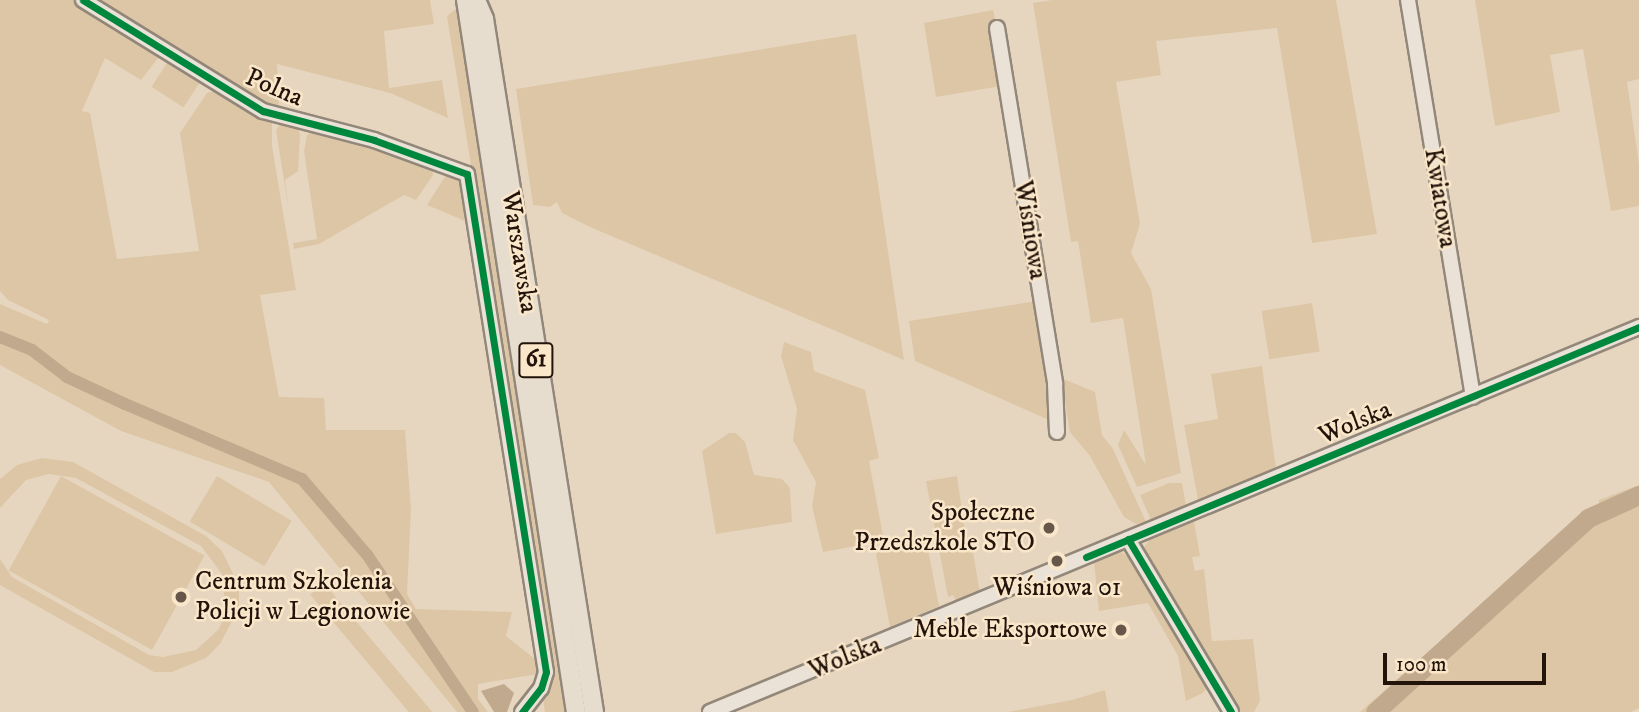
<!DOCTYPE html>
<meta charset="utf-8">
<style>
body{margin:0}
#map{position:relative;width:1639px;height:712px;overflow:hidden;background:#e7d6bf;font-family:"IM FELL DW Pica",serif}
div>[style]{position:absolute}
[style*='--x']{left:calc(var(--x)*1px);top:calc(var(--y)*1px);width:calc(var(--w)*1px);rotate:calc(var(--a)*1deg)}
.green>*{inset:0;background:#ddc6a6;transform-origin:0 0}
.water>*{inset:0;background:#c0a98d}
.canal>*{height:12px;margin:-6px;padding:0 6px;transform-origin:6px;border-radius:6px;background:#c0a98d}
.river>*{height:19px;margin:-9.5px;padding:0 9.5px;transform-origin:9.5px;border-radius:9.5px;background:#c0a98d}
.roads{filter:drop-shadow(2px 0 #928779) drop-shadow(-2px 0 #928779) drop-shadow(0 2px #928779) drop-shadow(0 -2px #928779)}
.minor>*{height:14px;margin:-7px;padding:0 7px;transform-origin:7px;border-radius:7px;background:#eae2d6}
.major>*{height:18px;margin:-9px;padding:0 9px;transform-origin:9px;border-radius:9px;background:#e6ddcf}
.cycleway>*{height:7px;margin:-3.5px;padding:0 3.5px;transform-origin:3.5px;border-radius:3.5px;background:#00873e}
.dots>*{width:19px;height:19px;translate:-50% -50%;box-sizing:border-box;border:4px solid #fae7ca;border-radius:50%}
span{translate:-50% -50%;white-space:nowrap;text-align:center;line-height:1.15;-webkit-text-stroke:5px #fae7ca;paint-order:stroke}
.shield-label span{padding:2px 5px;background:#fae7ca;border:2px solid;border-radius:5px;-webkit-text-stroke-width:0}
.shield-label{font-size:24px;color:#22130b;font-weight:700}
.street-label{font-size:26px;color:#22130b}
.poi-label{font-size:26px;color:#22130b}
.right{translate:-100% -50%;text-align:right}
.left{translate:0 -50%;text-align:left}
.scale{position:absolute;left:1383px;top:653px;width:163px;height:32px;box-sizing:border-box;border:4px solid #22130b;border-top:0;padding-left:9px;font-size:21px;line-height:24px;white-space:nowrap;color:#22130b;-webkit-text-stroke:5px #fae7ca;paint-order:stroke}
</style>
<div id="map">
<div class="green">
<div style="clip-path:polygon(0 0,73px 0,157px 52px,159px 57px,141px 80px,105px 58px,82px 111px,90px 113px,117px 259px,199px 251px,180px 133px,207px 93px,214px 91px,272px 119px,272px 146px,296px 290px,260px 295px,279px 397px,324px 398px,326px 430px,405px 430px,411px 509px,407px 594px,416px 609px,512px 612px,506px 636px,535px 659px,537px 674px,478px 684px,478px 699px,488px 712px,457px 712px,269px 482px,121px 431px,0 365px,0 304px,47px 324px,49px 320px,8px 300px,0 291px)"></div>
<div style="clip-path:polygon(93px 0,430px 0,434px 24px,384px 31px,389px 88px,442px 80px,448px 118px,390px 93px,277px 64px,279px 111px)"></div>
<div style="clip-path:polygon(1052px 0,1336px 0,1377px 234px,1312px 243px,1277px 28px,1156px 41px,1161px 75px,1116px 82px,1140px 224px,1131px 253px,1151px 289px,1181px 473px,1137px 487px,1118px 445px,1124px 430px,1146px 465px,1123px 318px,1091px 323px,1078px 241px,1071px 242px,1033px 3px)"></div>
<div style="clip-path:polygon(1475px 0,1639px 0,1639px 79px,1627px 82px,1639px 164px,1639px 206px,1611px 211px,1583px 49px,1550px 55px,1560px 112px,1495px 126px)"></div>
<div style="clip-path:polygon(457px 8px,529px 467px,565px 712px,545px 712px,543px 698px,552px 684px,553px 671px,449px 29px,447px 16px)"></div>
<div style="clip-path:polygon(993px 10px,996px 23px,989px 26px,1001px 86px,936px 97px,924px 23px)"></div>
<div style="clip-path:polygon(856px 34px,904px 360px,590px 227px,562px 213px,557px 202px,550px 207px,533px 205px,516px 89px)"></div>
<div style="left:169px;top:60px;width:38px;height:32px;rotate:33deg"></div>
<div style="clip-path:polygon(282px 122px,298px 127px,300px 135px,298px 171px,285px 180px,289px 212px,276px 130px)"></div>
<div style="clip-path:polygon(313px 131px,368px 143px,432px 170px,433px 175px,416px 200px,404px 195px,319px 244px,294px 249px,293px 243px,317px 239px,304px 151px,307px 135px)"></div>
<div style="clip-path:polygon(446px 175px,461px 182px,465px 221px,427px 205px)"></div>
<div style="clip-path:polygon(1037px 301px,1048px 372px,1047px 419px,915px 361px,909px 321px)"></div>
<div style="left:1312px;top:303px;width:49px;height:51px;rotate:81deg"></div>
<div style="clip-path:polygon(784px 342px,811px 352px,814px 371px,865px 390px,879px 458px,869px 461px,884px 541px,823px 552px,812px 506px,816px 482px,793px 440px,797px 409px,781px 356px)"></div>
<div style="clip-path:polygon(1262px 366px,1276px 469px,1198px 500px,1184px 425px,1218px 419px,1211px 374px)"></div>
<div style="clip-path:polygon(1061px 378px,1095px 392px,1102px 435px,1113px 449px,1146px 522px,1136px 524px,1124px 517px,1090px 456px,1070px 432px)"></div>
<div style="clip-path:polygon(729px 433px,736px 433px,745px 442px,754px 475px,782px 479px,790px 488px,792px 522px,716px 534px,702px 451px)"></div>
<div style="clip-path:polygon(42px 458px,73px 462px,206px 536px,222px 551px,239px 586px,239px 608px,220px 644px,206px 658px,172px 672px,154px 672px,0 585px,0 559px,12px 577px,149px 655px,163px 657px,196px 650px,218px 630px,226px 614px,222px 574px,201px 546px,76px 478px,49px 474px,26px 480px,0 508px,0 479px,17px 465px)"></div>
<div style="left:61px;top:476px;width:164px;height:108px;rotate:29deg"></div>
<div style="left:217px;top:476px;width:87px;height:53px;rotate:31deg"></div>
<div style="clip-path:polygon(957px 476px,968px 553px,973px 552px,980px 593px,957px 602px,953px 595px,948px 597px,926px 481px)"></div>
<div style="clip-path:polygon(1169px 483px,1182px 483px,1186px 506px,1151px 520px,1140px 495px)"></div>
<div style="clip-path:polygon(1639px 485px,1639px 708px,1631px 712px,1360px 712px,1590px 509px,1599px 505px,1599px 500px)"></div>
<div style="clip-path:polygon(1194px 521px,1200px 556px,1192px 557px,1195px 571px,1204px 569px,1212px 641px,1253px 639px,1260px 701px,1254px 712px,1236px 712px,1142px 550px,1150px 539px)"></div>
<div style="clip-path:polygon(919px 536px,926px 539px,939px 606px,890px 627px,876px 554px,900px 538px)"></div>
<div style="clip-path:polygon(1119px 551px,1134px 560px,1209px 685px,1203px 693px,1186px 701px,1178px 656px,1148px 603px,1099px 611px,1094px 561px)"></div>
<div style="left:324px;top:583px;width:170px;height:18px;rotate:50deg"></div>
<div style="clip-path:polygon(1105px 690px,1109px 712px,1008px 712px,1072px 700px)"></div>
</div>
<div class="water">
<div style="clip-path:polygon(504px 684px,514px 693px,507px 712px,494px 712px,481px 691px)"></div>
</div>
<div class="canal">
<div style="--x:0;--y:337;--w:35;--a:22"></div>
<div style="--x:32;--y:350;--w:44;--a:37.6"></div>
<div style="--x:67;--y:377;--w:64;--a:25"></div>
<div style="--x:125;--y:404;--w:192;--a:23"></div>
<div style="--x:302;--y:479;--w:101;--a:49.4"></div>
<div style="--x:368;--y:556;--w:188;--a:56.1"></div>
</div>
<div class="river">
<div style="--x:1375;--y:712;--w:288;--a:-42.3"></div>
<div style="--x:1588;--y:518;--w:56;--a:-24.3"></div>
</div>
<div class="roads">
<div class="minor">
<div style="--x:83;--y:0;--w:211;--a:31.7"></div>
<div style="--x:263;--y:111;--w:115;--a:14.6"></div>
<div style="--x:374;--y:140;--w:99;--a:20.1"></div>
<div style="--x:467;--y:174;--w:504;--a:80.99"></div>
<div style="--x:546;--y:672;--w:17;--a:107"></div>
<div style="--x:541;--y:688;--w:31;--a:128"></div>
<div style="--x:1408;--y:0;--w:402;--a:80.7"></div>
<div style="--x:997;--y:28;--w:361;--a:80.7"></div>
<div style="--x:1055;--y:384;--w:48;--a:87.6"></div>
<div style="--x:1128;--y:539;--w:201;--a:59.2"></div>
<div style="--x:710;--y:712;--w:1006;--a:-22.51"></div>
</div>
<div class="major">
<div style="--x:466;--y:0;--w:720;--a:81.22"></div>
<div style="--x:476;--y:0;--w:21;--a:67"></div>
<div style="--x:484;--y:19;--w:702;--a:80.98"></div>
</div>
</div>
<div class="cycleway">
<div style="--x:83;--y:0;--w:211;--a:31.7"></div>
<div style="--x:263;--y:111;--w:115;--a:14.6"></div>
<div style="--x:374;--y:140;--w:99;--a:20.1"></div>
<div style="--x:467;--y:174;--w:504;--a:80.99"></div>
<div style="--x:546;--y:672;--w:17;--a:107"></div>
<div style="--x:541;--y:688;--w:31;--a:128"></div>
<div style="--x:1128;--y:539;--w:201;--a:59.2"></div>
<div style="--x:1086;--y:557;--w:599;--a:-22.58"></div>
</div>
<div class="dots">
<div style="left:1049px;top:528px;background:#67574a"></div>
<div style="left:1057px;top:561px;background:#67574a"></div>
<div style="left:181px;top:597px;background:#67574a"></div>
<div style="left:1121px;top:630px;background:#67574a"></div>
</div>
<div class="shield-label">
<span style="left:536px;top:360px">61</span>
</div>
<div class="street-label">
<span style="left:274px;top:88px;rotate:23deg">Polna</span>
<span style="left:1440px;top:198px;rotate:81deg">Kwiatowa</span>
<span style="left:1030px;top:230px;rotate:81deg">Wiśniowa</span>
<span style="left:519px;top:252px;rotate:81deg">Warszawska</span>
<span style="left:1355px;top:423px;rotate:-22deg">Wolska</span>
<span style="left:845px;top:658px;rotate:-22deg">Wolska</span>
</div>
<div class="poi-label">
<span class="right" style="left:1035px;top:528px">Społeczne<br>Przedszkole STO</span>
<span class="left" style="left:195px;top:597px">Centrum Szkolenia<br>Policji w Legionowie</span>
<span style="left:1057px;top:588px">Wiśniowa 01</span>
<span class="right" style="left:1107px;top:630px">Meble Eksportowe</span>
</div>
<div class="scale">100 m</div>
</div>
